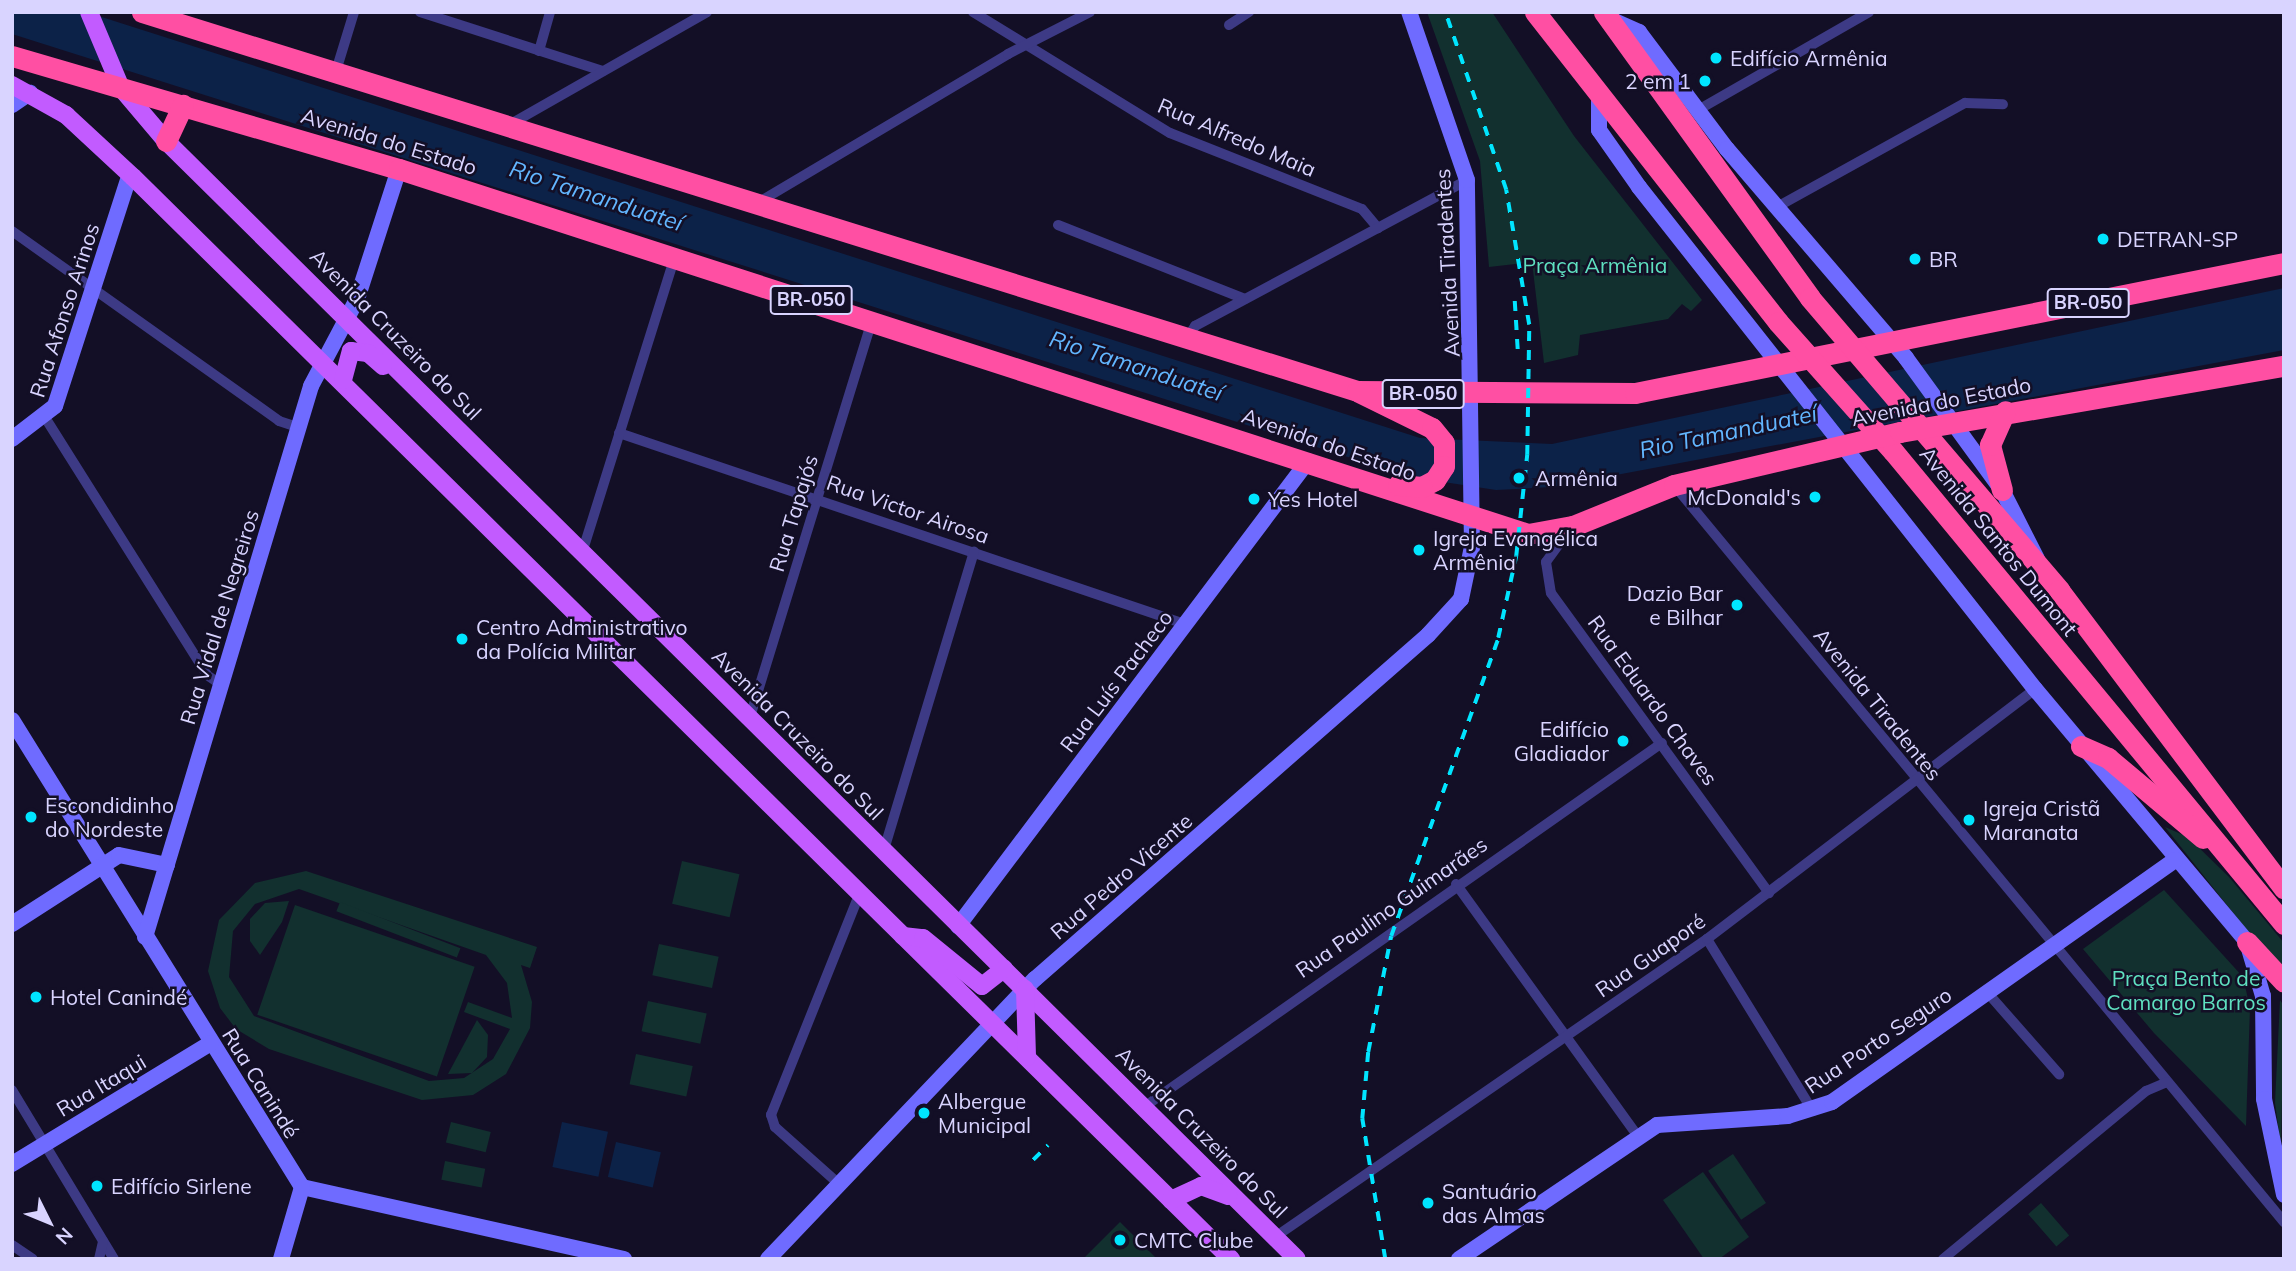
<!DOCTYPE html>
<meta charset="utf-8">
<style>
body{margin:0}
#map{position:relative;width:2296px;height:1271px;overflow:hidden;background:#130f26;font-family:Mulish,sans-serif}
div>[style]{position:absolute}
[style*='--x']{left:calc(var(--x)*1px);top:calc(var(--y)*1px);width:calc(var(--w)*1px);rotate:calc(var(--a)*1deg)}
.green>*{inset:0;background:#12302f;transform-origin:0 0}
.water>*{inset:0;background:#0c2248;transform-origin:0 0}
.street>*{height:10px;margin:-5px;padding:0 5px;transform-origin:5px;border-radius:5px;background:#3d3a85}
.secondary>*{height:16px;margin:-8px;padding:0 8px;transform-origin:8px;border-radius:8px;background:#6f6bff}
.primary>*{height:18px;margin:-9px;padding:0 9px;transform-origin:9px;border-radius:9px;background:#c25bff}
.highway>*{height:21px;margin:-10.5px;padding:0 10.5px;transform-origin:10.5px;border-radius:10.5px;background:#ff4fa3}
.rail>*{height:3.5px;margin-top:-1.75px;transform-origin:0;background:repeating-linear-gradient(90deg,#00e5ff 0 10px,transparent 0 19px)}
.dots>*{width:19px;height:19px;translate:-50% -50%;box-sizing:border-box;border:4px solid #130f26;border-radius:50%}
span{translate:-50% -50%;white-space:nowrap;text-align:center;line-height:1.15;-webkit-text-stroke:5px #130f26;paint-order:stroke}
.shield-label span{padding:2px 5px;background:#130f26;border:2px solid;border-radius:5px;-webkit-text-stroke-width:0}
.shield-label{font-size:19px;color:#d9d4ff;font-weight:700}
.poi-label{font-size:21px;color:#d9d4ff}
.left{translate:0 -50%;text-align:left}
.right{translate:-100% -50%;text-align:right}
.street-label{font-size:21px;color:#d9d4ff}
.park-label{font-size:21px;color:#5fe0c0}
.water-label{font-size:23px;color:#62b6ff;font-style:italic}
.frame{position:absolute;inset:0;border:14px solid #d9d4ff;pointer-events:none}
.north{position:absolute;left:14px;top:1187px;width:70px;height:70px;-webkit-text-stroke:5px #130f26;paint-order:stroke;rotate:133deg;font-size:19px;font-weight:700;line-height:28px;text-align:center;color:#d9d4ff}
.north::after{content:'';display:block;margin:auto;width:24px;height:32px;background:#d9d4ff;clip-path:polygon(50% 0,100% 100%,50% 72%,0 100%)}
</style>
<div id="map">
<div class="green">
<div style="clip-path:polygon(1427px 12px,1492px 12px,1574px 136px,1702px 300px,1691px 311px,1682px 304px,1668px 319px,1580px 335px,1578px 355px,1544px 363px,1532px 262px,1489px 267px,1480px 161px)"></div>
<div style="clip-path:polygon(2165px 827px,2188px 837px,2229px 877px,2284px 943px,2284px 977px)"></div>
<div style="left:682px;top:861px;width:59px;height:44px;rotate:13deg"></div>
<div style="clip-path:polygon(evenodd,306px 871px,537px 947px,530px 968px,521px 965px,532px 1002px,530px 1028px,506px 1074px,473px 1095px,422px 1100px,269px 1049px,236px 1029px,220px 1008px,208px 971px,219px 920px,255px 883px,306px 871px,299px 889px,486px 955px,507px 983px,512px 1018px,468px 1002px,464px 1012px,510px 1029px,493px 1059px,464px 1078px,429px 1081px,254px 1016px,229px 977px,233px 931px,255px 904px,299px 889px)"></div>
<div style="clip-path:polygon(2164px 890px,2243px 977px,2250px 1008px,2246px 1126px,2154px 1033px,2083px 949px)"></div>
<div style="clip-path:polygon(289px 901px,282px 922px,260px 955px,250px 941px,250px 919px,265px 903px)"></div>
<div style="left:340px;top:902px;width:129px;height:10px;rotate:21deg"></div>
<div style="left:295px;top:905px;width:190px;height:116px;rotate:19deg"></div>
<div style="left:659px;top:944px;width:61px;height:32px;rotate:12deg"></div>
<div style="clip-path:polygon(2280px 1000px,2284px 1006px,2281px 1147px,2275px 1103px)"></div>
<div style="left:648px;top:1001px;width:60px;height:31px;rotate:12deg"></div>
<div style="clip-path:polygon(477px 1020px,488px 1035px,487px 1057px,472px 1073px,448px 1074px)"></div>
<div style="left:636px;top:1054px;width:58px;height:31px;rotate:12deg"></div>
<div style="left:451px;top:1122px;width:41px;height:21px;rotate:14deg"></div>
<div style="left:1733px;top:1154px;width:59px;height:30px;rotate:56deg"></div>
<div style="left:445px;top:1161px;width:41px;height:19px;rotate:11deg"></div>
<div style="clip-path:polygon(1703px 1172px,1749px 1237px,1719px 1259px,1704px 1259px,1663px 1200px)"></div>
<div style="left:2041px;top:1203px;width:43px;height:17px;rotate:49deg"></div>
<div style="clip-path:polygon(1120px 1222px,1157px 1259px,1083px 1259px)"></div>
</div>
<div class="water">
<div style="clip-path:polygon(12px 12px,86px 12px,1420px 438px,1552px 444px,2284px 288px,2284px 350px,1552px 487px,1496px 490px,1411px 477px,12px 34px)"></div>
<div style="left:562px;top:1122px;width:47px;height:46px;rotate:12deg"></div>
<div style="left:616px;top:1142px;width:46px;height:36px;rotate:13deg"></div>
</div>
<div class="street">
<div style="--x:420;--y:12;--w:192;--a:17.9"></div>
<div style="--x:973;--y:12;--w:231;--a:31.6"></div>
<div style="--x:1170;--y:133;--w:206;--a:21.6"></div>
<div style="--x:1362;--y:209;--w:25;--a:50"></div>
<div style="--x:1229;--y:25;--w:24;--a:-33"></div>
<div style="--x:539;--y:51;--w:41;--a:-74.2"></div>
<div style="--x:336;--y:71;--w:62;--a:-73"></div>
<div style="--x:1698;--y:110;--w:197;--a:-29.8"></div>
<div style="--x:509;--y:125;--w:228;--a:-29.7"></div>
<div style="--x:759;--y:202;--w:290;--a:-30.7"></div>
<div style="--x:1008;--y:54;--w:92;--a:-27.1"></div>
<div style="--x:1777;--y:207;--w:215;--a:-29"></div>
<div style="--x:1965;--y:103;--w:38;--a:2"></div>
<div style="--x:1058;--y:225;--w:201;--a:21.6"></div>
<div style="--x:12;--y:231;--w:328;--a:35.4"></div>
<div style="--x:279;--y:421;--w:20;--a:18"></div>
<div style="--x:1186;--y:340;--w:17;--a:-57"></div>
<div style="--x:1195;--y:326;--w:309;--a:-28.2"></div>
<div style="--x:46;--y:419;--w:302;--a:57.8"></div>
<div style="--x:207;--y:675;--w:16;--a:35"></div>
<div style="--x:619;--y:433;--w:597;--a:18.65"></div>
<div style="--x:1674;--y:485;--w:957;--a:50.39"></div>
<div style="--x:1570;--y:529;--w:41;--a:126"></div>
<div style="--x:1546;--y:562;--w:31;--a:81"></div>
<div style="--x:1551;--y:593;--w:371;--a:54"></div>
<div style="--x:582;--y:553;--w:310;--a:-72.6"></div>
<div style="--x:750;--y:717;--w:415;--a:-72.9"></div>
<div style="--x:883;--y:853;--w:315;--a:-73.2"></div>
<div style="--x:1456;--y:884;--w:308;--a:54.2"></div>
<div style="--x:1707;--y:939;--w:202;--a:58.4"></div>
<div style="--x:1986;--y:991;--w:111;--a:48.7"></div>
<div style="--x:12;--y:1090;--w:197;--a:58.9"></div>
<div style="--x:1144;--y:1107;--w:633;--a:-35.1"></div>
<div style="--x:839;--y:1184;--w:86;--a:-138.3"></div>
<div style="--x:775;--y:1127;--w:13;--a:-108"></div>
<div style="--x:771;--y:1115;--w:239;--a:-68.2"></div>
<div style="--x:1275;--y:1237;--w:525;--a:-34.6"></div>
<div style="--x:1707;--y:939;--w:412;--a:-37.3"></div>
<div style="--x:12;--y:1245;--w:25;--a:34"></div>
<div style="--x:99;--y:1259;--w:18;--a:-77"></div>
<div style="--x:1943;--y:1259;--w:264;--a:-39.6"></div>
<div style="--x:2146;--y:1091;--w:23;--a:-23"></div>
</div>
<div class="secondary">
<div style="--x:1610;--y:19;--w:32;--a:24"></div>
<div style="--x:1639;--y:32;--w:146;--a:53.1"></div>
<div style="--x:1727;--y:149;--w:275;--a:49.4"></div>
<div style="--x:1906;--y:358;--w:163;--a:54"></div>
<div style="--x:2002;--y:490;--w:77;--a:63.1"></div>
<div style="--x:1599;--y:92;--w:38;--a:90"></div>
<div style="--x:1599;--y:130;--w:70;--a:54.9"></div>
<div style="--x:1639;--y:187;--w:639;--a:51.73"></div>
<div style="--x:2035;--y:689;--w:330;--a:50"></div>
<div style="--x:2247;--y:942;--w:56;--a:73.5"></div>
<div style="--x:2263;--y:996;--w:103;--a:89.4"></div>
<div style="--x:2264;--y:1099;--w:98;--a:78.2"></div>
<div style="--x:12;--y:105;--w:22;--a:-34"></div>
<div style="--x:12;--y:439;--w:54;--a:-37.5"></div>
<div style="--x:55;--y:406;--w:244;--a:-72.1"></div>
<div style="--x:12;--y:720;--w:550;--a:58.16"></div>
<div style="--x:302;--y:1187;--w:330;--a:12.6"></div>
<div style="--x:12;--y:924;--w:127;--a:-32.8"></div>
<div style="--x:119;--y:855;--w:49;--a:11.8"></div>
<div style="--x:958;--y:926;--w:582;--a:-53.03"></div>
<div style="--x:145;--y:937;--w:575;--a:-73.23"></div>
<div style="--x:311;--y:386;--w:98;--a:-62.1"></div>
<div style="--x:357;--y:299;--w:137;--a:-72.1"></div>
<div style="--x:12;--y:1164;--w:233;--a:-31.3"></div>
<div style="--x:281;--y:1259;--w:75;--a:-73.7"></div>
<div style="--x:768;--y:1259;--w:387;--a:-46.4"></div>
<div style="--x:1035;--y:979;--w:522;--a:-41.2"></div>
<div style="--x:1428;--y:635;--w:49;--a:-47.5"></div>
<div style="--x:1461;--y:599;--w:53;--a:-78.1"></div>
<div style="--x:1472;--y:547;--w:367;--a:-90.8"></div>
<div style="--x:1467;--y:180;--w:178;--a:-109"></div>
<div style="--x:1459;--y:1259;--w:239;--a:-34.1"></div>
<div style="--x:1657;--y:1125;--w:131;--a:-3.9"></div>
<div style="--x:1788;--y:1116;--w:46;--a:-17.7"></div>
<div style="--x:1832;--y:1102;--w:420;--a:-35.2"></div>
</div>
<div class="primary">
<div style="--x:89;--y:12;--w:82;--a:67.2"></div>
<div style="--x:121;--y:88;--w:70;--a:49.7"></div>
<div style="--x:166;--y:141;--w:1590;--a:44.67"></div>
<div style="--x:12;--y:85;--w:62;--a:29.1"></div>
<div style="--x:66;--y:115;--w:91;--a:42.8"></div>
<div style="--x:133;--y:177;--w:1542;--a:44.58"></div>
<div style="--x:343;--y:380;--w:30;--a:-75"></div>
<div style="--x:351;--y:351;--w:17;--a:7"></div>
<div style="--x:368;--y:353;--w:20;--a:41"></div>
<div style="--x:903;--y:936;--w:20;--a:6"></div>
<div style="--x:923;--y:938;--w:76;--a:39.1"></div>
<div style="--x:982;--y:986;--w:28;--a:-38"></div>
<div style="--x:1025;--y:989;--w:68;--a:88.3"></div>
<div style="--x:1171;--y:1200;--w:33;--a:-25"></div>
<div style="--x:1201;--y:1186;--w:29;--a:20"></div>
</div>
<div class="highway">
<div style="--x:142;--y:12;--w:1273;--a:17.32"></div>
<div style="--x:1357;--y:391;--w:278;--a:0.4"></div>
<div style="--x:1635;--y:393;--w:662;--a:-11.33"></div>
<div style="--x:1535;--y:12;--w:394;--a:51.9"></div>
<div style="--x:1778;--y:322;--w:173;--a:48.3"></div>
<div style="--x:1893;--y:451;--w:614;--a:50.42"></div>
<div style="--x:1604;--y:12;--w:352;--a:54.2"></div>
<div style="--x:1810;--y:298;--w:384;--a:49.5"></div>
<div style="--x:2059;--y:590;--w:374;--a:53"></div>
<div style="--x:12;--y:56;--w:403;--a:16.3"></div>
<div style="--x:399;--y:169;--w:1187;--a:17.92"></div>
<div style="--x:1528;--y:534;--w:46;--a:-10.1"></div>
<div style="--x:1573;--y:526;--w:109;--a:-22.1"></div>
<div style="--x:1674;--y:485;--w:232;--a:-13.2"></div>
<div style="--x:1900;--y:432;--w:390;--a:-9.8"></div>
<div style="--x:166;--y:141;--w:40;--a:-65"></div>
<div style="--x:1359;--y:392;--w:81;--a:26.3"></div>
<div style="--x:1432;--y:428;--w:19;--a:51"></div>
<div style="--x:1444;--y:443;--w:23;--a:90"></div>
<div style="--x:1444;--y:466;--w:17;--a:123"></div>
<div style="--x:1435;--y:480;--w:15;--a:152"></div>
<div style="--x:1422;--y:487;--w:24;--a:-175"></div>
<div style="--x:2002;--y:490;--w:47;--a:-104.9"></div>
<div style="--x:1990;--y:445;--w:37;--a:-66"></div>
<div style="--x:2081;--y:746;--w:30;--a:24"></div>
<div style="--x:2108;--y:758;--w:124;--a:40.1"></div>
<div style="--x:2247;--y:942;--w:54;--a:47.2"></div>
</div>
<div class="rail">
<div style="--x:1515;--y:301;--w:49;--a:86.5"></div>
<div style="--x:1033;--y:1160;--w:21;--a:-45"></div>
<div style="--x:1385;--y:1259;--w:142;--a:-99.3"></div>
<div style="--x:1362;--y:1119;--w:67;--a:-84.9"></div>
<div style="--x:1368;--y:1052;--w:118;--a:-78.8"></div>
<div style="--x:1391;--y:936;--w:317;--a:-70.2"></div>
<div style="--x:1498;--y:638;--w:84;--a:-77.6"></div>
<div style="--x:1516;--y:556;--w:102;--a:-83.8"></div>
<div style="--x:1527;--y:455;--w:130;--a:-89.1"></div>
<div style="--x:1529;--y:325;--w:137;--a:-99.7"></div>
<div style="--x:1506;--y:190;--w:188;--a:-108.9"></div>
</div>
<div class="dots">
<div style="left:1716px;top:58px;background:#00e5ff"></div>
<div style="left:1705px;top:81px;background:#00e5ff"></div>
<div style="left:2103px;top:239px;background:#00e5ff"></div>
<div style="left:1915px;top:259px;background:#00e5ff"></div>
<div style="left:1519px;top:478px;background:#00e5ff"></div>
<div style="left:1815px;top:497px;background:#00e5ff"></div>
<div style="left:1254px;top:499px;background:#00e5ff"></div>
<div style="left:1419px;top:550px;background:#00e5ff"></div>
<div style="left:1737px;top:605px;background:#00e5ff"></div>
<div style="left:462px;top:639px;background:#00e5ff"></div>
<div style="left:1623px;top:741px;background:#00e5ff"></div>
<div style="left:31px;top:817px;background:#00e5ff"></div>
<div style="left:1969px;top:820px;background:#00e5ff"></div>
<div style="left:36px;top:997px;background:#00e5ff"></div>
<div style="left:924px;top:1113px;background:#00e5ff"></div>
<div style="left:97px;top:1186px;background:#00e5ff"></div>
<div style="left:1428px;top:1203px;background:#00e5ff"></div>
<div style="left:1120px;top:1240px;background:#00e5ff"></div>
</div>
<div class="shield-label">
<span style="left:811px;top:300px">BR-050</span>
<span style="left:2088px;top:303px">BR-050</span>
<span style="left:1423px;top:394px">BR-050</span>
</div>
<div class="poi-label">
<span class="left" style="left:1730px;top:58px">Edifício Armênia</span>
<span class="right" style="left:1691px;top:81px">2 em 1</span>
<span class="left" style="left:2117px;top:239px">DETRAN-SP</span>
<span class="left" style="left:1929px;top:259px">BR</span>
<span class="left" style="left:1535px;top:478px">Armênia</span>
<span class="right" style="left:1801px;top:497px">McDonald's</span>
<span class="left" style="left:1268px;top:499px">Yes Hotel</span>
<span class="left" style="left:1433px;top:550px">Igreja Evangélica<br>Armênia</span>
<span class="right" style="left:1723px;top:605px">Dazio Bar<br>e Bilhar</span>
<span class="left" style="left:476px;top:639px">Centro Administrativo<br>da Polícia Militar</span>
<span class="right" style="left:1609px;top:741px">Edifício<br>Gladiador</span>
<span class="left" style="left:45px;top:817px">Escondidinho<br>do Nordeste</span>
<span class="left" style="left:1983px;top:820px">Igreja Cristã<br>Maranata</span>
<span class="left" style="left:50px;top:997px">Hotel Canindé</span>
<span class="left" style="left:938px;top:1113px">Albergue<br>Municipal</span>
<span class="left" style="left:111px;top:1186px">Edifício Sirlene</span>
<span class="left" style="left:1442px;top:1203px">Santuário<br>das Almas</span>
<span class="left" style="left:1134px;top:1240px">CMTC Clube</span>
</div>
<div class="street-label">
<span style="left:1237px;top:137px;rotate:23deg">Rua Alfredo Maia</span>
<span style="left:389px;top:141px;rotate:17deg">Avenida do Estado</span>
<span style="left:1447px;top:263px;rotate:-93deg">Avenida Tiradentes</span>
<span style="left:64px;top:310px;rotate:-72deg">Rua Afonso Arinos</span>
<span style="left:396px;top:334px;rotate:45deg">Avenida Cruzeiro do Sul</span>
<span style="left:1941px;top:401px;rotate:-11deg">Avenida do Estado</span>
<span style="left:1329px;top:444px;rotate:19deg">Avenida do Estado</span>
<span style="left:908px;top:509px;rotate:19deg">Rua Victor Airosa</span>
<span style="left:793px;top:513px;rotate:-73deg">Rua Tapajós</span>
<span style="left:1999px;top:541px;rotate:51deg">Avenida Santos Dumont</span>
<span style="left:219px;top:617px;rotate:-73deg">Rua Vidal de Negreiros</span>
<span style="left:1116px;top:681px;rotate:-53deg">Rua Luís Pacheco</span>
<span style="left:1653px;top:700px;rotate:54deg">Rua Eduardo Chaves</span>
<span style="left:1878px;top:704px;rotate:51deg">Avenida Tiradentes</span>
<span style="left:798px;top:734px;rotate:45deg">Avenida Cruzeiro do Sul</span>
<span style="left:1121px;top:876px;rotate:-41deg">Rua Pedro Vicente</span>
<span style="left:1391px;top:907px;rotate:-35deg">Rua Paulino Guimarães</span>
<span style="left:1650px;top:955px;rotate:-35deg">Rua Guaporé</span>
<span style="left:1878px;top:1040px;rotate:-34deg">Rua Porto Seguro</span>
<span style="left:261px;top:1083px;rotate:58deg">Rua Canindé</span>
<span style="left:101px;top:1085px;rotate:-31deg">Rua Itaqui</span>
<span style="left:1202px;top:1132px;rotate:45deg">Avenida Cruzeiro do Sul</span>
</div>
<div class="park-label">
<span style="left:1595px;top:265px">Praça Armênia</span>
<span style="left:2186px;top:990px">Praça Bento de<br>Camargo Barros</span>
</div>
<div class="water-label">
<span style="left:596px;top:196px;rotate:18deg">Rio Tamanduateí</span>
<span style="left:1136px;top:366px;rotate:18deg">Rio Tamanduateí</span>
<span style="left:1728px;top:432px;rotate:-12deg">Rio Tamanduateí</span>
</div>
<div class="frame"></div>
<div class="north">N</div>
</div>
